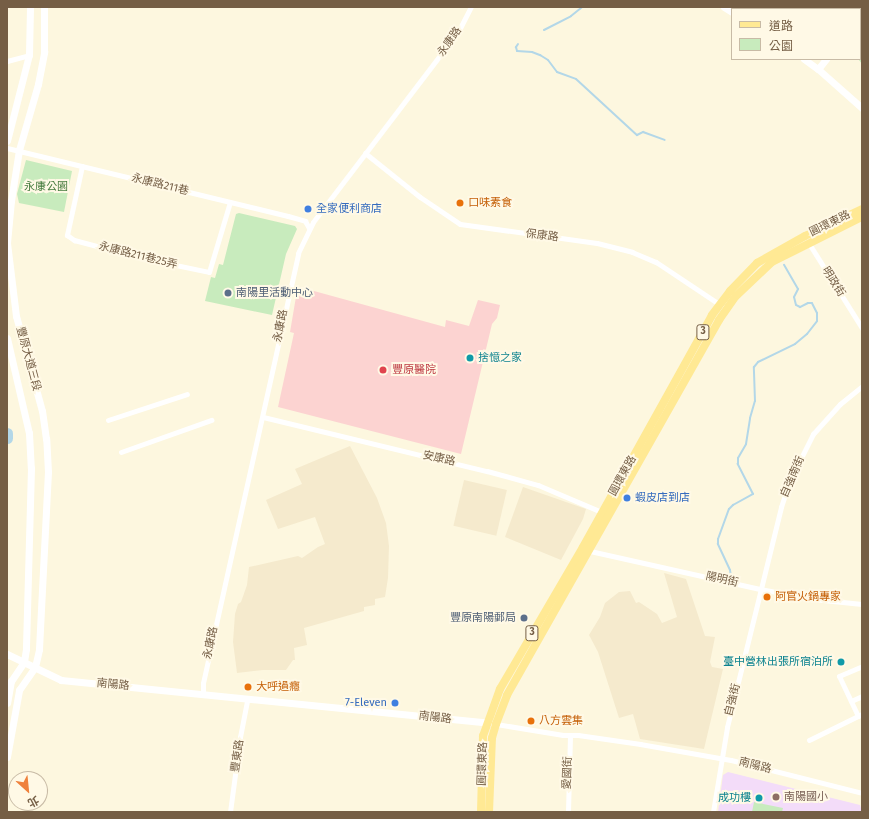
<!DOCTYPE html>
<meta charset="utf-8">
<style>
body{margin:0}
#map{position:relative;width:869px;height:819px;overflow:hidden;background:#fdf7df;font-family:"Fira Sans","Noto Sans TC",sans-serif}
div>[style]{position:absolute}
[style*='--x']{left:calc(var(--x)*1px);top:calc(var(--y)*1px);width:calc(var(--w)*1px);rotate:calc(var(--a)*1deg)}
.residential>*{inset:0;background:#f5eacd;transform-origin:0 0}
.education>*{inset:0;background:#f3dcf9}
.medical>*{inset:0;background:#fcd3d1}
.green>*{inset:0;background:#c8ebbd;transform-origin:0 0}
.stream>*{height:2px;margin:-1px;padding:0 1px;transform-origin:1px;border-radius:1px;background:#b3d7e8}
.river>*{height:11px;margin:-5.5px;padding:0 5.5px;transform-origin:5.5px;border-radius:5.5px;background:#b3d7e8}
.street>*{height:5px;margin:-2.5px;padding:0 2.5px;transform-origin:2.5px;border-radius:2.5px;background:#fff}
.secondary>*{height:7px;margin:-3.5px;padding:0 3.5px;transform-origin:3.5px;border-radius:3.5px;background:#fff}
.primary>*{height:8px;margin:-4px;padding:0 4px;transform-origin:4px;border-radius:4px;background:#ffe994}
.dots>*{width:11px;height:11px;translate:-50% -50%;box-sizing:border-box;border:2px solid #fff9e6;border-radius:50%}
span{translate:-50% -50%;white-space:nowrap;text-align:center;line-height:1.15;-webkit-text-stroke:4px #fff9e6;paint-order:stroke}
.shield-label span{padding:1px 3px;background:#fff9e6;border:1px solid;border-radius:3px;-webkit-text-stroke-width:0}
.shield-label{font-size:10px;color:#755e45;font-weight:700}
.street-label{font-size:11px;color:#755e45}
.park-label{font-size:11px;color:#457b3d}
.food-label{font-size:11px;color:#c56008}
.left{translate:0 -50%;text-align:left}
.shop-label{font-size:11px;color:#366cbe}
.right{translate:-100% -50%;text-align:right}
.service-label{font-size:11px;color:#4e5e75}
.culture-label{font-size:11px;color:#0d838f}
.health-label{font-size:11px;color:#be3a42}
.education-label{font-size:11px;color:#785e54}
.frame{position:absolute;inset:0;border:8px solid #755e45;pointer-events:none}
.legend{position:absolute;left:731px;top:8px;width:130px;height:52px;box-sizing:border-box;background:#fff9e6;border:1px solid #c8bba6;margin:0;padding:5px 7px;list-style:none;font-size:12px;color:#755e45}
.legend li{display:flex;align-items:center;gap:8px;height:20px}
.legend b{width:20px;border:1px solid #c8bba6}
.north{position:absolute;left:8px;top:771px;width:40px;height:40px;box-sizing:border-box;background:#fff9e6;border:1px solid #c8bba6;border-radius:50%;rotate:153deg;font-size:11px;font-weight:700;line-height:16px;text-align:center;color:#755e45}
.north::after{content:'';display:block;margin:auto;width:14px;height:18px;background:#ef813c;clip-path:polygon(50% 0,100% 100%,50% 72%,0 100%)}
</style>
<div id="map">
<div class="residential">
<div style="clip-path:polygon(350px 446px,377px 498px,386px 523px,389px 546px,388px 578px,385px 597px,375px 599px,375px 605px,364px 607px,364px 611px,304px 628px,307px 645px,294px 648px,295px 660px,293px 660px,286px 670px,263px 670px,237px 673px,233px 642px,235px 614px,238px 604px,241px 602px,247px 585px,249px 567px,298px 556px,302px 558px,318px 547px,325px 544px,315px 517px,278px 529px,266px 500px,302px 484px,295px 469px)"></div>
<div style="left:464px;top:480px;width:44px;height:47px;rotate:13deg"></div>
<div style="clip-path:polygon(523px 487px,586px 509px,583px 519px,561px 560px,505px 537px)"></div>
<div style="clip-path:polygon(664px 573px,686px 579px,705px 636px,715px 637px,710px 662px,712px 667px,723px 669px,704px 749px,640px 739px,633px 714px,619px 718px,598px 652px,589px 635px,600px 617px,605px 603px,619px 592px,630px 591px,636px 603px,639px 602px,657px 614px,662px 623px,677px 617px)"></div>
</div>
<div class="education">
<div style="clip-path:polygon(728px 772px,860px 805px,862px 812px,718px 812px,723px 775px)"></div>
</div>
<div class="medical">
<div style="clip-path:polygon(303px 288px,445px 327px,446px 320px,469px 326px,478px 300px,500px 305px,497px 318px,492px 324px,461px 454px,278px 407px,294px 333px,290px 332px,297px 291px)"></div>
</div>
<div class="green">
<div style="left:738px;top:7px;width:33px;height:4px"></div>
<div style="clip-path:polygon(861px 30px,862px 30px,862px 64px,859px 60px)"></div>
<div style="clip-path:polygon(26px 160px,72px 171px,64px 212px,19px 203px,17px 194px)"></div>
<div style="clip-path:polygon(239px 213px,295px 226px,297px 229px,286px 254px,272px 315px,205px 301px,211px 277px,215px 278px,219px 264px,223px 265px,236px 214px)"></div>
<div style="clip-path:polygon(754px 802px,783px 808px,782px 812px,752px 812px)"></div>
</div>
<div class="stream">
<div style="--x:544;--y:30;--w:30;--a:-27"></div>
<div style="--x:571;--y:16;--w:14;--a:-39"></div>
<div style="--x:518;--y:44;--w:4;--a:124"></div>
<div style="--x:516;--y:47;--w:4;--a:76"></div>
<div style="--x:517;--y:51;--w:15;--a:4"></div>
<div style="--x:532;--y:52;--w:9;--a:21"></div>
<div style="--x:540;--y:55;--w:9;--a:32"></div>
<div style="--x:548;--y:60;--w:15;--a:53"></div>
<div style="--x:557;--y:72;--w:20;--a:20"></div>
<div style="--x:576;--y:79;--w:83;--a:42.6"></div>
<div style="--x:637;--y:135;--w:7;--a:-27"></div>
<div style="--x:643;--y:132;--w:23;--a:20"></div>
<div style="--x:731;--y:577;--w:7;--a:-98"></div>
<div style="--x:730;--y:570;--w:29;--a:-115"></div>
<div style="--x:718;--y:544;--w:5;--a:-90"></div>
<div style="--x:718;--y:539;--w:32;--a:-70"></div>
<div style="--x:729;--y:509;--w:6;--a:-45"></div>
<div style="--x:733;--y:505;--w:23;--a:-29"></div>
<div style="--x:753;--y:494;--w:34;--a:-117"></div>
<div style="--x:738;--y:464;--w:6;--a:-90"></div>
<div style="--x:738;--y:458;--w:16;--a:-60"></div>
<div style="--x:746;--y:444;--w:26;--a:-81"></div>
<div style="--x:750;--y:418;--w:18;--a:-74"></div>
<div style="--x:755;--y:401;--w:34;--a:-92"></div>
<div style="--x:754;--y:367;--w:6;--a:-51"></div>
<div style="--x:758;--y:362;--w:41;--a:-25.9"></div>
<div style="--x:795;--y:344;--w:16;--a:-40"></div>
<div style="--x:807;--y:334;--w:16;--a:-52"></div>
<div style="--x:817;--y:321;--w:8;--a:-90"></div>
<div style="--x:817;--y:313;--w:11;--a:-117"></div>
<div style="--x:812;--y:303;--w:4;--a:180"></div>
<div style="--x:808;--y:303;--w:9;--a:153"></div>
<div style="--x:800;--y:307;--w:4;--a:-153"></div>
<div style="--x:796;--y:305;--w:8;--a:-104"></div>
<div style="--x:794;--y:297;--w:9;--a:-63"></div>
<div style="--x:798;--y:289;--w:28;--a:-120"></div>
</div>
<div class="river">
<div style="--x:7;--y:433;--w:5;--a:90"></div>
</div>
<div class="street">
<div style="--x:7;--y:61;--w:23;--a:-15"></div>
<div style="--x:7;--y:148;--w:289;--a:13.6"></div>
<div style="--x:288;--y:216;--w:18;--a:16"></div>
<div style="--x:305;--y:221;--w:8;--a:60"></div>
<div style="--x:365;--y:153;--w:70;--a:38.7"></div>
<div style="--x:420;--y:197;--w:48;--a:34"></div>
<div style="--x:460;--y:224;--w:138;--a:7.9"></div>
<div style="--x:597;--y:243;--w:36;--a:14"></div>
<div style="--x:632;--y:252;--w:26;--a:23"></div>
<div style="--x:656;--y:262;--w:79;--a:33.7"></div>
<div style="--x:82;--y:166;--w:71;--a:102.3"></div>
<div style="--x:67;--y:235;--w:9;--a:36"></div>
<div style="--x:74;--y:240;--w:70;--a:14.8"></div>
<div style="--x:142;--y:258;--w:68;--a:11.8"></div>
<div style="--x:209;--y:272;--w:73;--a:-73.3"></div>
<div style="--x:808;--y:242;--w:102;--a:57.9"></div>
<div style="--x:263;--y:417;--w:230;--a:13.6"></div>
<div style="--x:487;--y:471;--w:53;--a:15.4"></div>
<div style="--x:538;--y:485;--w:72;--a:23"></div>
<div style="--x:108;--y:420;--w:83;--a:-18.2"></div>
<div style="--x:121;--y:452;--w:96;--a:-19.6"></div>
<div style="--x:590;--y:551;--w:174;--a:12.6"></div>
<div style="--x:760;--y:589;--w:54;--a:10.7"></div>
<div style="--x:813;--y:599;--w:49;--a:5.8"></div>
<div style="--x:203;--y:695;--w:12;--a:-90"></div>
<div style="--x:203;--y:683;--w:440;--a:-77.5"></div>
<div style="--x:298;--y:253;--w:34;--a:-64"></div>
<div style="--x:313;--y:222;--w:239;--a:-52.7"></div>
<div style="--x:458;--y:32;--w:28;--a:-63"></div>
<div style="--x:851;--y:701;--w:12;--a:-24"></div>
<div style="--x:858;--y:716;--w:44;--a:-115.4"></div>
<div style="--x:839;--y:676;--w:25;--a:-23"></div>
<div style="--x:496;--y:724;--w:68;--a:9.3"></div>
<div style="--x:563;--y:735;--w:15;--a:0"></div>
<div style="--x:578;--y:735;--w:63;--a:8.3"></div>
<div style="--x:640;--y:744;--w:92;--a:10"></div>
<div style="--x:731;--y:760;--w:135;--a:14.1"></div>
<div style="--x:809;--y:740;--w:59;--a:-26.1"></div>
<div style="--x:230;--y:812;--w:76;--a:-82.4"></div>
<div style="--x:240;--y:737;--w:38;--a:-79"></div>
<div style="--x:568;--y:812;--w:77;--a:-88.5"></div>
<div style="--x:713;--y:812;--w:86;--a:-80.6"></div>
<div style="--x:727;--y:727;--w:227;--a:-76.2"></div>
<div style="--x:781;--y:507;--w:26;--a:-72"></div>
<div style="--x:789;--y:482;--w:54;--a:-63.4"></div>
<div style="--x:813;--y:434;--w:40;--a:-48"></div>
<div style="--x:840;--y:404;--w:28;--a:-39"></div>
</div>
<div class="secondary">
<div style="--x:724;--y:7;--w:9;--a:32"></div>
<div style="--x:822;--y:7;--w:7;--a:16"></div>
<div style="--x:853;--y:9;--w:2;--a:-63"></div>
<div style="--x:860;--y:19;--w:2;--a:0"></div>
<div style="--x:804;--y:59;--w:17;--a:36"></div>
<div style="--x:818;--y:69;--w:59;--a:41.6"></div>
<div style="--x:818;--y:69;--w:13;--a:-51"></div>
<div style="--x:7;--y:141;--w:89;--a:-75.7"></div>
<div style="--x:29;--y:55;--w:48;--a:-88.8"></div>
<div style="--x:7;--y:338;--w:98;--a:77"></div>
<div style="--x:29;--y:433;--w:35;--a:87"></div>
<div style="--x:31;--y:468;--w:181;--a:91.6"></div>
<div style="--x:26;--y:649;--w:13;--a:99"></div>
<div style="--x:24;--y:662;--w:23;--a:124"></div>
<div style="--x:11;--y:681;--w:22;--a:100"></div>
<div style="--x:7;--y:654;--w:60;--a:25.7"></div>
<div style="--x:61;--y:680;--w:433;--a:5.7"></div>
<div style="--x:7;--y:757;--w:68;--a:-79.8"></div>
<div style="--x:19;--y:690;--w:28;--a:-55"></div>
<div style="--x:35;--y:667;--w:18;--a:-77"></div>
<div style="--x:39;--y:649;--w:177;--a:-87.1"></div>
<div style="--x:48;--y:472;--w:33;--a:-93"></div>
<div style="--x:46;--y:439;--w:28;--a:-98"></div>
<div style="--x:42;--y:411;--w:98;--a:-105.3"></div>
<div style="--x:16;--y:316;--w:74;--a:-97"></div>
<div style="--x:7;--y:243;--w:42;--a:-84.6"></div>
<div style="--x:11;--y:201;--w:52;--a:-81.1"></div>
<div style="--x:19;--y:150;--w:69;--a:-73.9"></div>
<div style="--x:38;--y:84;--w:33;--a:-79"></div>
<div style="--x:44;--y:52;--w:45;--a:-90"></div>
</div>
<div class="primary">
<div style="--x:481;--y:812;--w:76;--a:-88.5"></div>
<div style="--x:483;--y:736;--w:50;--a:-70.1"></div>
<div style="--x:500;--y:689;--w:164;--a:-59.7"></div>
<div style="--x:583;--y:547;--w:265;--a:-60.9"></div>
<div style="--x:712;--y:315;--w:30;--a:-53"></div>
<div style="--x:730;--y:291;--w:39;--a:-46"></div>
<div style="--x:757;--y:263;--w:55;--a:-29.4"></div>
<div style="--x:805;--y:236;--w:63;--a:-25.3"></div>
<div style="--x:489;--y:812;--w:74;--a:-87.7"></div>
<div style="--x:492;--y:738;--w:15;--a:-74"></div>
<div style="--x:496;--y:724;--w:31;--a:-69"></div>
<div style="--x:507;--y:695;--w:431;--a:-60.5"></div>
<div style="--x:719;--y:320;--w:29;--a:-55"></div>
<div style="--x:736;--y:296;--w:50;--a:-43.4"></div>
<div style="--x:772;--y:262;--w:101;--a:-26.6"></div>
</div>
<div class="dots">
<div style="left:460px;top:203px;background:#e8710a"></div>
<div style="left:308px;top:209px;background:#3f7fe0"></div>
<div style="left:228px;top:293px;background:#5c6f8a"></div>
<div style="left:470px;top:358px;background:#0f9aa8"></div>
<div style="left:383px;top:370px;background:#e0444e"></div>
<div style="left:627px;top:498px;background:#3f7fe0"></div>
<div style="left:767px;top:597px;background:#e8710a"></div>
<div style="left:524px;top:618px;background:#5c6f8a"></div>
<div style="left:841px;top:662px;background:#0f9aa8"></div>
<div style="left:248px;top:687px;background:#e8710a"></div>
<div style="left:395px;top:703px;background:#3f7fe0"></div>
<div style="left:531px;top:721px;background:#e8710a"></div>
<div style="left:776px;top:797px;background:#8d6e63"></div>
<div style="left:759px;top:798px;background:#0f9aa8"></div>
</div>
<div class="shield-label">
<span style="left:703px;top:332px">3</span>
<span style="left:532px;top:633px">3</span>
</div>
<div class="street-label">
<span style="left:450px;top:42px;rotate:-55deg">永康路</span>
<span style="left:160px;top:185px;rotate:14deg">永康路211巷</span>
<span style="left:830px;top:224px;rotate:-26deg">圓環東路</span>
<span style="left:542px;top:236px;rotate:7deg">保康路</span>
<span style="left:138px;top:256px;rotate:14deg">永康路211巷25弄</span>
<span style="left:833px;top:282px;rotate:58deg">明政街</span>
<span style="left:281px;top:326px;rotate:-79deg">永康路</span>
<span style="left:28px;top:359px;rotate:75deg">豐原大道三段</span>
<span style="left:439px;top:459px;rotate:13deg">安康路</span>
<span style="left:623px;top:476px;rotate:-61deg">圓環東路</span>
<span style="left:793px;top:477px;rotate:-67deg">自強南街</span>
<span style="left:722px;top:580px;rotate:13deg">陽明街</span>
<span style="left:211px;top:643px;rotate:-78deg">永康路</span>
<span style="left:113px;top:685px;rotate:5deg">南陽路</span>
<span style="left:733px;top:700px;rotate:-76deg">自強街</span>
<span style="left:435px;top:718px;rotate:7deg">南陽路</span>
<span style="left:238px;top:756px;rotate:-82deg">豐東路</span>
<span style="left:483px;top:764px;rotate:-88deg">圓環東路</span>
<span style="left:755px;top:766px;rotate:14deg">南陽路</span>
<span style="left:568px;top:773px;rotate:-88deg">愛國街</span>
</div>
<div class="park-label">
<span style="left:46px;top:187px">永康公園</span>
</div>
<div class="food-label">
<span class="left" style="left:468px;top:203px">口味素食</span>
<span class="left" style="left:775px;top:597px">阿官火鍋專家</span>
<span class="left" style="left:256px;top:687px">大呼過癮</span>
<span class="left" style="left:539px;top:721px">八方雲集</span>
</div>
<div class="shop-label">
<span class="left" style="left:316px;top:209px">全家便利商店</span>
<span class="left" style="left:635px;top:498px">蝦皮店到店</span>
<span class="right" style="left:387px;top:703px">7-Eleven</span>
</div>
<div class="service-label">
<span class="left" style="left:236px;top:293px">南陽里活動中心</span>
<span class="right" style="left:516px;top:618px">豐原南陽郵局</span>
</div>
<div class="culture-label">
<span class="left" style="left:478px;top:358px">捨憶之家</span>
<span class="right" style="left:833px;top:662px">臺中營林出張所宿泊所</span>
<span class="right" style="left:751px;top:798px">成功樓</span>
</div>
<div class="health-label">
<span class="left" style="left:392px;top:370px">豐原醫院</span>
</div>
<div class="education-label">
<span class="left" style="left:784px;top:797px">南陽國小</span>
</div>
<div class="frame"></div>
<ul class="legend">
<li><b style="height:5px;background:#ffe994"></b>道路</li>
<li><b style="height:11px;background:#c8ebbd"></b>公園</li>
</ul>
<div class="north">北</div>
</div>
